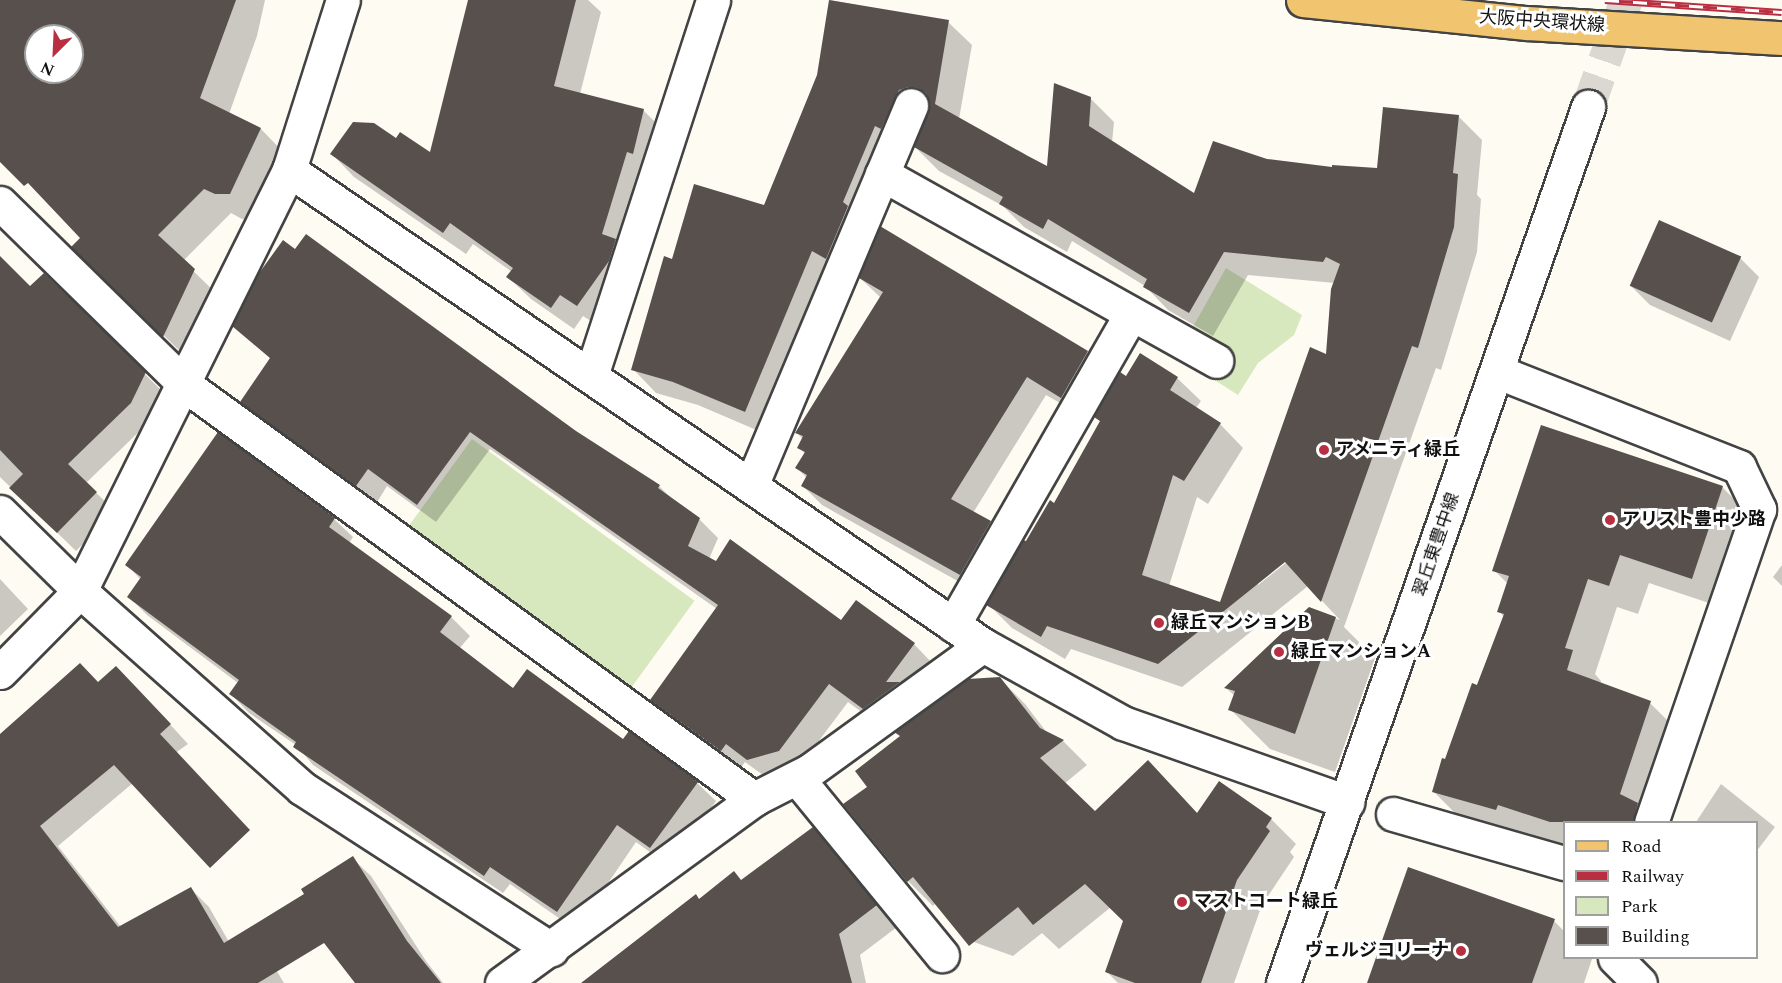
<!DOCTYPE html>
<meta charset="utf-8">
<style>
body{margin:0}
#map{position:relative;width:1782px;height:983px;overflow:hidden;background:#fefbf3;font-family:Spectral,"Noto Sans JP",serif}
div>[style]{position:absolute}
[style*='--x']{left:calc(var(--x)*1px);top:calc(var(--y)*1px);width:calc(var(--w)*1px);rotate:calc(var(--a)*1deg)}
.green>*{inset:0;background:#d8e8be;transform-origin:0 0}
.shadow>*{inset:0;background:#0003}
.building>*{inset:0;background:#58504d;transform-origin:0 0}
.minor-tunnel>*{height:33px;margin-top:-16.5px;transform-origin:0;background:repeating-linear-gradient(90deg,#dad8d1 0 33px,transparent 0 49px)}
.roads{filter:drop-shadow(2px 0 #434343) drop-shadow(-2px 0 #434343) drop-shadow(0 2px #434343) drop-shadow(0 -2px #434343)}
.minor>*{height:33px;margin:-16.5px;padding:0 16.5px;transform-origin:16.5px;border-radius:16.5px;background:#fff}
.major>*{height:33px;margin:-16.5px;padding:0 16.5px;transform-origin:16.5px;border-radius:16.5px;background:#f1c570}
.rail>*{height:7px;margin-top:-3.5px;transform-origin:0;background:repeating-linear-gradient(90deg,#fff 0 14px,#ba2e42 0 28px);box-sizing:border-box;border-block:2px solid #ba2e42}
.dots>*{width:16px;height:16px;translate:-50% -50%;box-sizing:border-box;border:3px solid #fff;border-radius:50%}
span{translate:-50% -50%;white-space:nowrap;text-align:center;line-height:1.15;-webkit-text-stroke:6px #fff;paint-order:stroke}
.street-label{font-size:18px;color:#101010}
.poi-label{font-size:18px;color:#101010;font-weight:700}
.left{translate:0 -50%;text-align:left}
.right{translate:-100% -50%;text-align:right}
.legend{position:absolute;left:1563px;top:821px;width:195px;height:138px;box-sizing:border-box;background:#fff;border:2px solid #9f9f9f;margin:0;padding:8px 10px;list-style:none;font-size:18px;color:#101010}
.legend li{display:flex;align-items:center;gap:12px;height:30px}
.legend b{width:30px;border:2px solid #9f9f9f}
.north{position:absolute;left:24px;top:24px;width:60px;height:60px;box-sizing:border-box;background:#fff;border:2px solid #9f9f9f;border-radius:50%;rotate:204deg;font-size:16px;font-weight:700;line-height:24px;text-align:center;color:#101010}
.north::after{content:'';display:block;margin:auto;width:21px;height:27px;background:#ba2e42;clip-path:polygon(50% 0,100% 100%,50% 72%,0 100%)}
</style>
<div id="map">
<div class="green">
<div style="clip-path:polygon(1226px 268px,1302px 315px,1294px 335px,1258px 363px,1238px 395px,1213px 379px,1227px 356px,1190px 332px)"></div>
<div style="left:472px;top:439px;width:275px;height:112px;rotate:36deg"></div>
</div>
<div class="shadow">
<div style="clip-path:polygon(evenodd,0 0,265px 0,257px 36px,229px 114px,261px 129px,286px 155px,256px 219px,242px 219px,231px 213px,183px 261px,219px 296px,189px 360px,73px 247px,82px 238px,0 119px,0 0,36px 36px,72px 36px,72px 72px,36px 72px,36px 36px)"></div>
<div style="clip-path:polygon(469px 0,588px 0,601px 12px,580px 94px,643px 110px,666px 133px,600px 327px,583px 316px,574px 329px,531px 299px,508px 277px,512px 272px,473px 244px,466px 254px,354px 177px,332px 154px,396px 140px,431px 155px)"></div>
<div style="clip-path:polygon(evenodd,830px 0,948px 22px,972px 45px,959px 119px,1048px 168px,1090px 98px,1114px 122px,1112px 143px,1194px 196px,1267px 161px,1333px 169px,1379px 170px,1458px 116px,1482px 140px,1477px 195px,1481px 199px,1477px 252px,1441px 370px,1436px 368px,1344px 627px,1375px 658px,1335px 772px,1270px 749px,1230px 709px,1235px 696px,1226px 688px,1309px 609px,1340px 620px,1308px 586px,1182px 687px,1071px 649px,1065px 659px,1012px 628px,988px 604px,1055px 505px,1101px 422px,1095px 417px,1126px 378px,1177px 378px,1201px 401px,1196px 408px,1220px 424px,1243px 448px,1208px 504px,1197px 497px,1169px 586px,1220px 604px,1327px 356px,1335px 283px,1248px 275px,1213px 336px,1168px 310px,1145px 286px,1072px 241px,1067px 252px,1024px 227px,1003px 206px,939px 171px,915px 147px,928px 111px,924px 113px,768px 435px,698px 405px,656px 393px,633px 369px,672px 261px,765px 207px,818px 75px,830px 0,1290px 556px,1292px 558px,1258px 585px,1258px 582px,1290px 556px)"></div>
<div style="clip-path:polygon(1740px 258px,1759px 277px,1730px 341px,1650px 305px,1631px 286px)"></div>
<div style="clip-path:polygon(0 261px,30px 288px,44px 275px,163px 392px,149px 422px,86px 483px,115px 511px,76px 551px,0 477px)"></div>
<div style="clip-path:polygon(860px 278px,1087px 352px,1106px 371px,1081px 415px,1046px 395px,973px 513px,990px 523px,1009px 541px,979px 593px,822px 505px,803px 486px,807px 478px,797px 468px,805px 454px,799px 447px,803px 439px,797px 433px,881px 298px)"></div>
<div style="clip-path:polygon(234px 326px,575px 432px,659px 486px,672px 499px,699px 519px,718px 538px,709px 559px,842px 622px,914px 644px,932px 663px,882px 727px,848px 702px,797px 770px,767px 778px,745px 762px,740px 769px,671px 719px,652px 700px,717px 609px,490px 449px,436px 522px,387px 486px,376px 504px,260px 420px,242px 401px,271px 359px)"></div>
<div style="clip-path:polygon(1722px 487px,1751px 516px,1721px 607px,1649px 583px,1638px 614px,1617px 607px,1595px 674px,1601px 681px,1600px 684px,1650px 703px,1679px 732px,1648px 822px,1564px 822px,1564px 846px,1527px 833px,1525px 838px,1463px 821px,1434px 792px,1504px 617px,1499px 611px,1508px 584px,1494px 570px)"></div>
<div style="clip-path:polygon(334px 519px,353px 537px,349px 543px,451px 617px,470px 636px,459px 649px,514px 690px,624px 741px,629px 733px,697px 783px,716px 801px,669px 866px,636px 842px,576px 930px,510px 884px,503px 893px,313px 765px,296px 745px,249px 713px,231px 694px,238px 683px,147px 615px,129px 597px,141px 580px,127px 565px)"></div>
<div style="clip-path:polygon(1782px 565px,1782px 586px,1773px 577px)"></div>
<div style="clip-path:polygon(0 579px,28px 609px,0 636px)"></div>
<div style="clip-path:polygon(1000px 679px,1025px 704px,1048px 734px,1063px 741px,1087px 765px,1064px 784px,1095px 813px,1173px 787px,1198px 814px,1271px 819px,1296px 844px,1290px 852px,1294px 857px,1262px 905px,1234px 983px,1118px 983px,1107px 972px,1125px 921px,1111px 907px,1059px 949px,1042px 933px,1013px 956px,971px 941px,936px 903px,933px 906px,908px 881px,869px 787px)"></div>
<div style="clip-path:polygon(99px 684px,135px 686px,188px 744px,133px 783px,58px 846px,121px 927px,190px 888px,209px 907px,229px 942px,264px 950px,284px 983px,0 983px,0 762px)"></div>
<div style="clip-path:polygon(1721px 784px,1775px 827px,1756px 852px,1756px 822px,1696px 822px)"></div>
<div style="clip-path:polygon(813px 829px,834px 850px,897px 927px,860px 955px,866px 983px,583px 983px,700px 900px,742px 882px)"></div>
<div style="clip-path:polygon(352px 858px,371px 876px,426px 961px,443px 983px,357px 983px)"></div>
<div style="clip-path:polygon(1554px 921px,1564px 931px,1564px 958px,1592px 959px,1584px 983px,1369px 983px)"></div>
</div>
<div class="building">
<div style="clip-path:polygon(evenodd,0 0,236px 0,200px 98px,261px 128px,230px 194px,215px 194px,204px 189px,158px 235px,195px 269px,163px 337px,71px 247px,80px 238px,28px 183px,24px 186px,0 162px,0 0,36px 36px,72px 36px,72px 72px,36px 72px,36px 36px)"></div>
<div style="clip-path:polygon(468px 0,576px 0,554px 86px,644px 109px,633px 154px,627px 152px,602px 234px,616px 239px,609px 261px,577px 306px,560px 295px,551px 308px,506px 277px,513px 268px,450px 223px,443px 233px,330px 154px,353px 122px,374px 123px,396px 138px,400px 132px,430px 152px)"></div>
<div style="clip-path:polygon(829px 0,949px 20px,935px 104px,1028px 156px,1047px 166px,1054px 83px,1091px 97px,1089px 126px,1194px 193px,1213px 141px,1267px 159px,1332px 167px,1332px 165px,1377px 168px,1383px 107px,1459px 115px,1453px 173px,1458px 174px,1454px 227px,1418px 348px,1412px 346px,1321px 602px,1285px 562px,1158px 664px,1047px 626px,1041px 637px,986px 605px,1023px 540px,1026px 541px,1050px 500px,1054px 503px,1100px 421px,1094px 417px,1120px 372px,1126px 376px,1140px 353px,1178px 377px,1170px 390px,1221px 423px,1184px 481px,1173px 475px,1142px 575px,1220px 602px,1310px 347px,1326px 354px,1331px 289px,1340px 264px,1326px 257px,1323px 262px,1224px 252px,1189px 313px,1143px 287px,1147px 279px,1048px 219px,1043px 229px,999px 204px,1003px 197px,914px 147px,930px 103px,926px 93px,918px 88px,908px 87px,899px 90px,881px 129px,875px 126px,843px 202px,848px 206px,826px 259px,812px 251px,745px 412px,673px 382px,631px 370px,664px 256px,672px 259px,694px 184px,764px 205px,817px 75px)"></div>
<div style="left:1659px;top:220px;width:90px;height:72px;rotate:24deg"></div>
<div style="clip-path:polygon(880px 226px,1088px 351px,1061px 398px,1027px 377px,951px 499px,991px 521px,960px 575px,801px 486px,807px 475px,795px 468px,805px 452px,797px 448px,803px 436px,795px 433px,883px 292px,859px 278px)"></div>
<div style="clip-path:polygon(306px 234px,576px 431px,660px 485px,658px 488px,700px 518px,688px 546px,716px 561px,730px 539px,841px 620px,856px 600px,915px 643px,886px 682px,900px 682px,863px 709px,829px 684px,779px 751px,747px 760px,726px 744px,721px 751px,650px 700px,718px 605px,470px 432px,417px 505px,368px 469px,356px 486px,240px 402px,270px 358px,232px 326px,257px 276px,283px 240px,295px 249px)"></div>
<div style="clip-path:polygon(0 256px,30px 286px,44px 273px,146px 372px,131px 403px,68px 464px,97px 492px,57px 533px,9px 488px,23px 474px,0 450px)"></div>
<div style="clip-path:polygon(1541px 425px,1723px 486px,1692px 579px,1620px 555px,1609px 586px,1588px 579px,1565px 648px,1573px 650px,1567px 670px,1651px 701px,1620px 794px,1638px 803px,1633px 822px,1550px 822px,1498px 805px,1496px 810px,1432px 792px,1442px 758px,1445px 759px,1472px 683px,1477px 685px,1504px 614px,1497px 612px,1509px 576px,1492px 571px)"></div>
<div style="clip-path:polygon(218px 432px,335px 518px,329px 527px,452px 616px,440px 632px,513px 688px,527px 669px,623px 739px,629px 731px,698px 782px,650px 848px,617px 825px,557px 912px,490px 867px,484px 876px,293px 747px,296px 742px,229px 694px,239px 680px,127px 597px,141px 577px,125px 565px)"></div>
<div style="clip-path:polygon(1309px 607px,1336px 617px,1295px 734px,1228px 710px,1235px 691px,1224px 688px)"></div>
<div style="clip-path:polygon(80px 663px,98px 682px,116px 666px,171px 724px,160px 734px,250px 830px,210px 868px,114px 765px,40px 826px,118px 927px,191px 887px,224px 943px,304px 894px,301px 889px,353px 856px,407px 941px,441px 983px,355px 983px,324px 943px,258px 983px,0 983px,0 734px)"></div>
<div style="clip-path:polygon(1000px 677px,1040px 728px,1064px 740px,1040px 758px,1095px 811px,1148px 760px,1197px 813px,1219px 781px,1272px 818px,1266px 827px,1270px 831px,1237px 880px,1201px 983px,1135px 983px,1105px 972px,1123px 921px,1085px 884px,1033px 925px,1018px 907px,969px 946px,913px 877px,907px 882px,843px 804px,867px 787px,855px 771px,900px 736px,894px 732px,968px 679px)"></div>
<div style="clip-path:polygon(813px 827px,877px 905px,839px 934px,852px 983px,581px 983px,696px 894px,699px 899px,734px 871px,741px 880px)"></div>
<div style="clip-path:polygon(1408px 867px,1555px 919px,1532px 983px,1367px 983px)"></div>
</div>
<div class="minor-tunnel">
<div style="--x:1588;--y:107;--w:114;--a:-70.4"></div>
</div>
<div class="roads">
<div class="minor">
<div style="--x:289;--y:170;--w:841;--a:34.39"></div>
<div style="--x:983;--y:645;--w:160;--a:29.1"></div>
<div style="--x:1123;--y:723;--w:238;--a:19.4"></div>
<div style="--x:882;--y:174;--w:383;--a:29.2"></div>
<div style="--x:0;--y:203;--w:260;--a:44.5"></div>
<div style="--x:185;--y:385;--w:704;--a:36.04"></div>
<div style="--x:1498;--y:372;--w:259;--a:21.5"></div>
<div style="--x:1739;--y:467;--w:47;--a:64.5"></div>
<div style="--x:1759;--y:509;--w:331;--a:109"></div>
<div style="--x:591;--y:376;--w:395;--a:-72"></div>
<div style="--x:751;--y:486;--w:413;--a:-67.2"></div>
<div style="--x:0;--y:512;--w:112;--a:44.6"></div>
<div style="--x:80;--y:591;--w:297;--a:41.6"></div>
<div style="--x:302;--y:788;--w:297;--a:32.9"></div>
<div style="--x:953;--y:625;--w:358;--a:-60.2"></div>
<div style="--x:0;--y:672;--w:114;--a:-45.4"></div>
<div style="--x:80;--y:591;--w:470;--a:-63.6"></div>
<div style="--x:289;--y:170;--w:178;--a:-72.4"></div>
<div style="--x:797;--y:778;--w:229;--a:50.7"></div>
<div style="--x:1393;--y:814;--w:178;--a:16"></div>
<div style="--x:1615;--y:958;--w:35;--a:45"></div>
<div style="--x:502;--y:983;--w:312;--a:-36.1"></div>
<div style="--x:754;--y:799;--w:62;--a:-27"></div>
<div style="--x:809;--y:771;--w:215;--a:-35.9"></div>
<div style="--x:1283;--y:983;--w:928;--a:-70.8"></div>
</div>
<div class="major">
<div style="--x:1303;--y:0;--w:225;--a:5.9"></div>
<div style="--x:1527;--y:23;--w:255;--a:3.4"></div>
</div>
</div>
<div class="rail">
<div style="--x:1605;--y:0;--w:177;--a:3.9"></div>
</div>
<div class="dots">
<div style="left:1324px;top:450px;background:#ba2e42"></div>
<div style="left:1610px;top:520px;background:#ba2e42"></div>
<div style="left:1159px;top:623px;background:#ba2e42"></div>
<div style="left:1279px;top:652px;background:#ba2e42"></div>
<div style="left:1182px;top:902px;background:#ba2e42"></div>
<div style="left:1461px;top:951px;background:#ba2e42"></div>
</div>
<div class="street-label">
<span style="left:1542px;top:22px;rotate:4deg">大阪中央環状線</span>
<span style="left:1437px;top:545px;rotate:-71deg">翠丘東豊中線</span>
</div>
<div class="poi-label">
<span class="left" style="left:1336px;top:450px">アメニティ緑丘</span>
<span class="left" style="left:1622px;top:520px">アリスト豊中少路</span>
<span class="left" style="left:1171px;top:623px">緑丘マンションB</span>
<span class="left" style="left:1291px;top:652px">緑丘マンションA</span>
<span class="left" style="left:1194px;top:902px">マストコート緑丘</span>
<span class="right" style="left:1449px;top:951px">ヴェルジコリーナ</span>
</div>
<ul class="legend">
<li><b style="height:8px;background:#f1c570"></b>Road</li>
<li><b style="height:8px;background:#ba2e42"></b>Railway</li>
<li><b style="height:16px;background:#d8e8be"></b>Park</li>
<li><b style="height:16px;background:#58504d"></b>Building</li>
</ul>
<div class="north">N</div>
</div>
